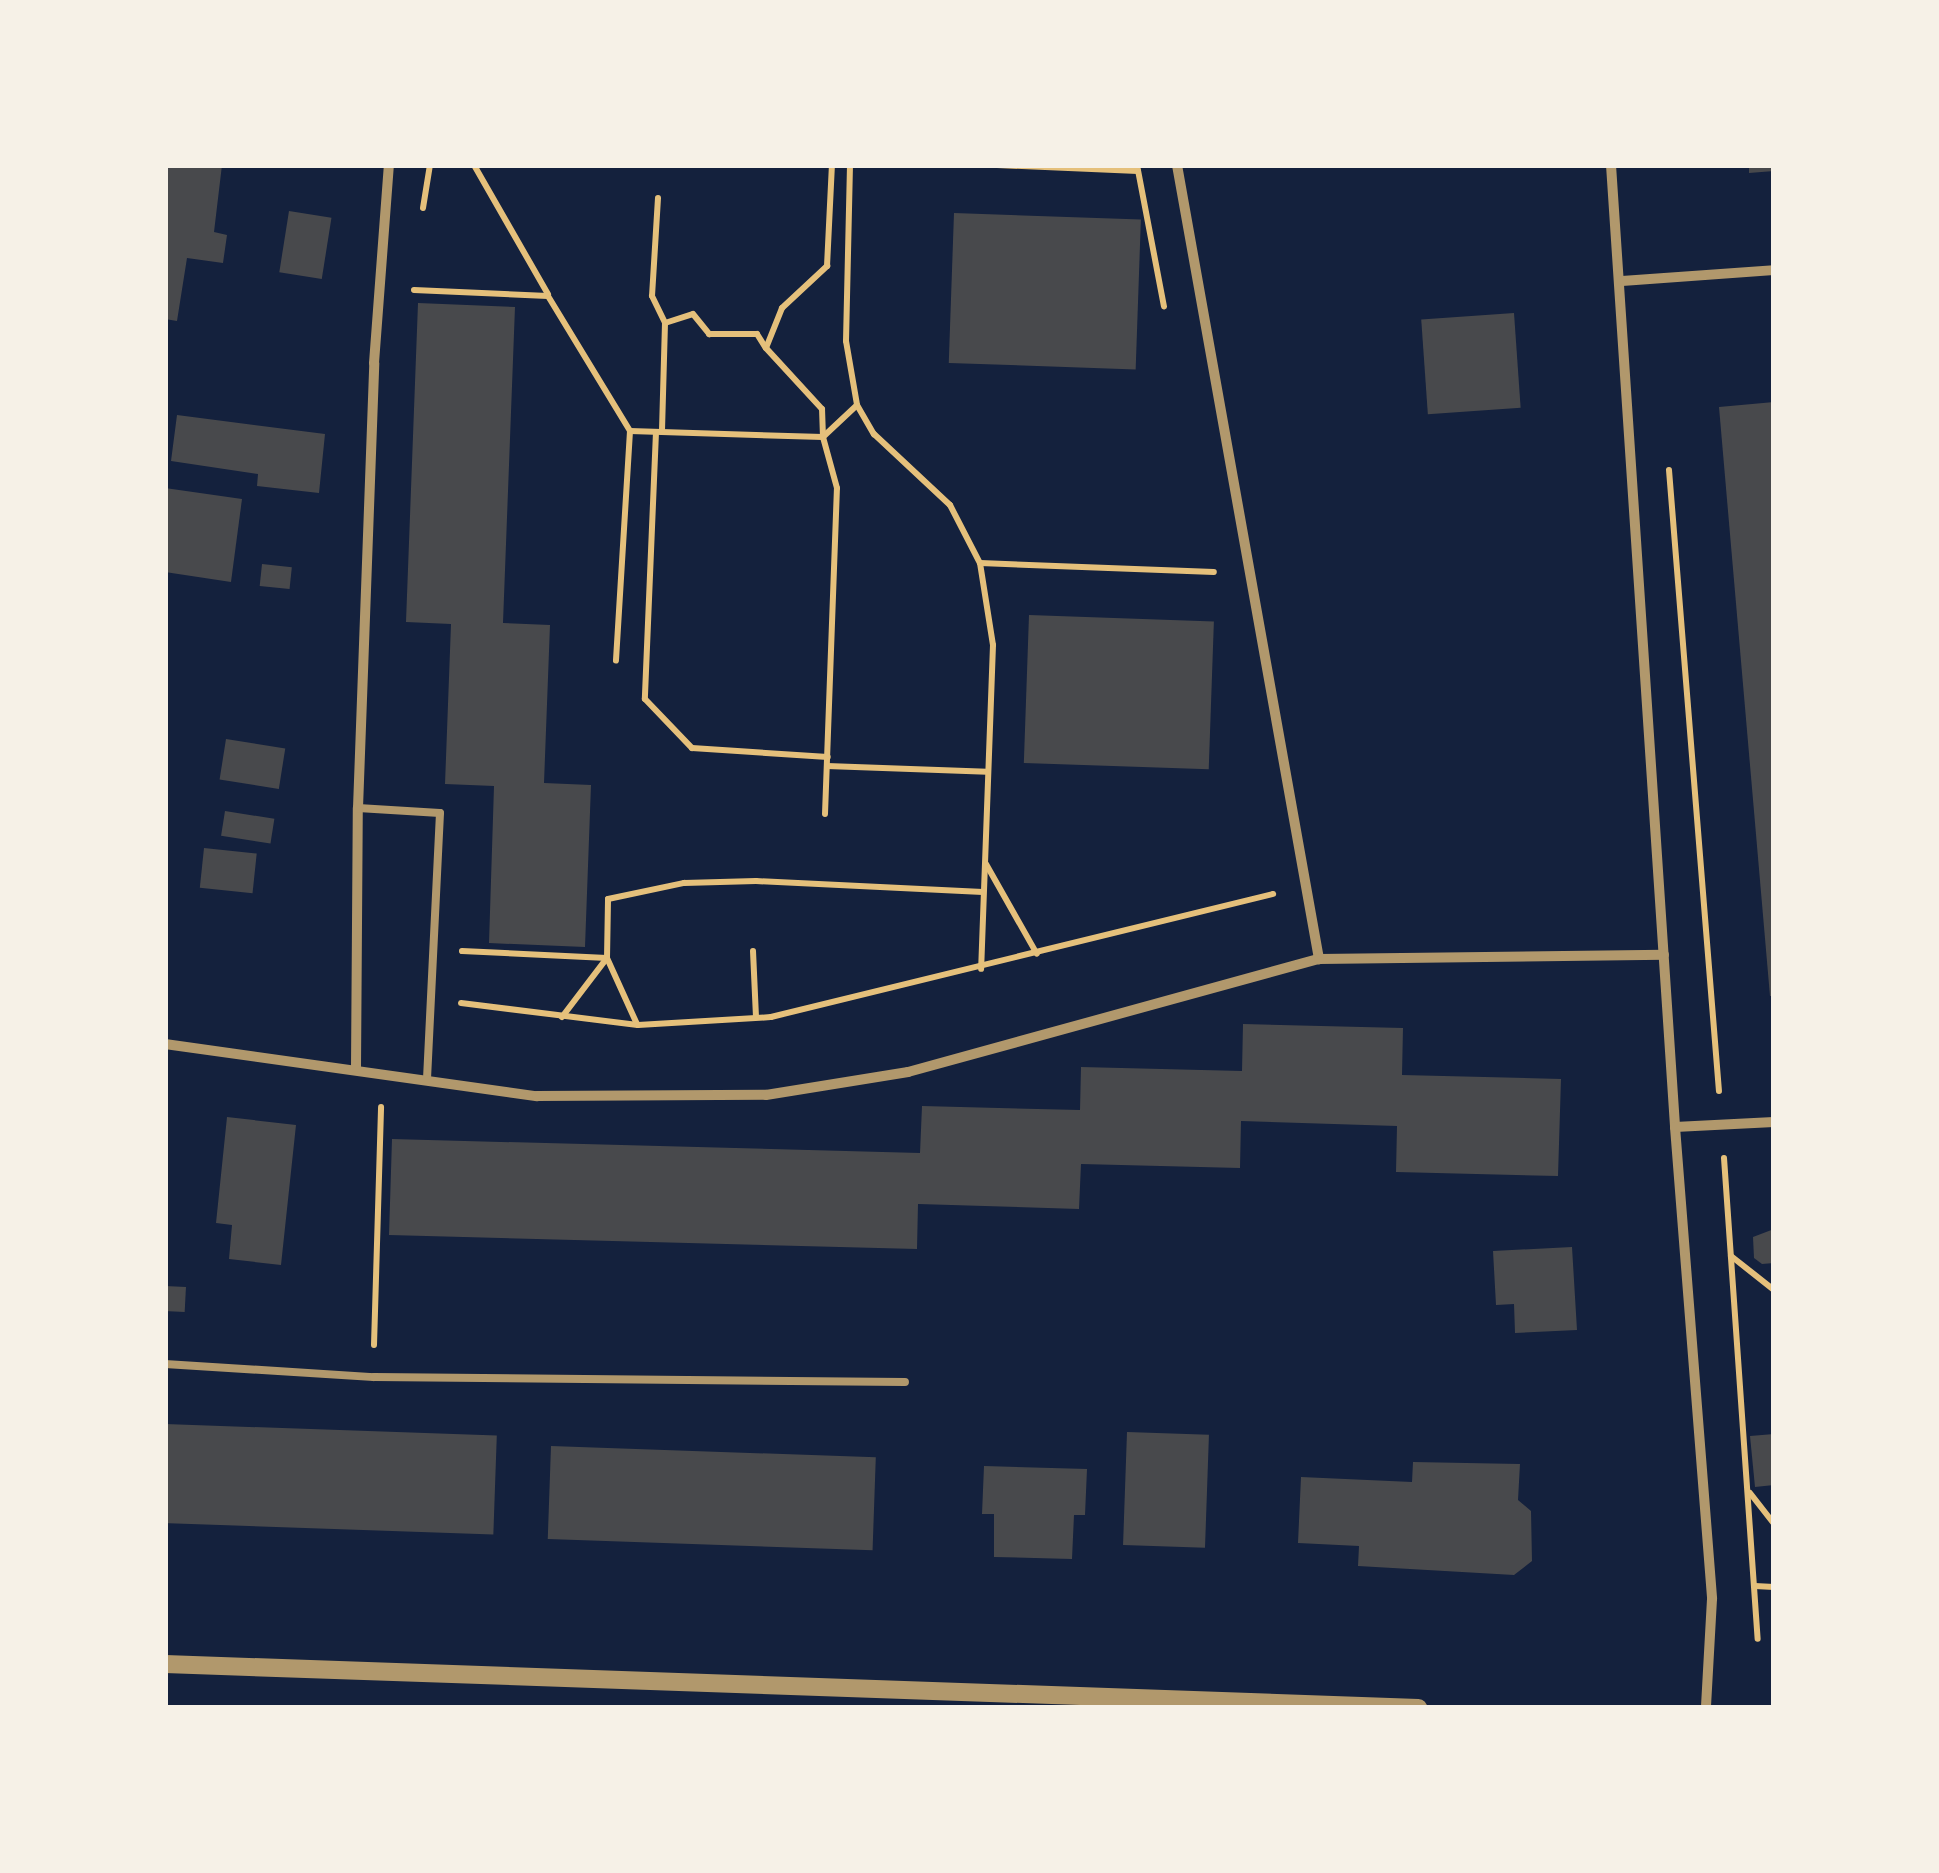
<!DOCTYPE html>
<style>
body{margin:0}
#map{position:relative;width:1939px;height:1873px;overflow:hidden;background:#14213d;font-family:"Nunito Sans",sans-serif}
div>[style]{position:absolute}
[style*='--x']{left:calc(var(--x)*1px);top:calc(var(--y)*1px);width:calc(var(--w)*1px);rotate:calc(var(--a)*1deg)}
.building>*{inset:0;background:#48494c;transform-origin:0 0}
.path>*{height:6px;margin:-3px;padding:0 3px;transform-origin:3px;border-radius:3px;background:#e5c07b}
.service>*{height:8px;margin:-4px;padding:0 4px;transform-origin:4px;border-radius:4px;background:#b1986c}
.minor>*{height:10px;margin:-5px;padding:0 5px;transform-origin:5px;border-radius:5px;background:#b1986c}
.tertiary>*{height:18px;margin:-9px;padding:0 9px;transform-origin:9px;border-radius:9px;background:#b1986c}
span{translate:-50% -50%;white-space:nowrap;text-align:center;line-height:1.15;-webkit-text-stroke:8px #f6f1e7;paint-order:stroke}
.frame{position:absolute;inset:0;border:168px solid #f6f1e7;pointer-events:none}
</style>
<div id="map">
<div class="building">
<div style="clip-path:polygon(165px 165px,222px 165px,214px 232px,227px 235px,223px 263px,187px 258px,177px 321px,165px 319px)"></div>
<div style="clip-path:polygon(1749px 165px,1774px 165px,1774px 171px,1749px 173px)"></div>
<div style="left:289px;top:211px;width:43px;height:62px;rotate:9deg"></div>
<div style="left:954px;top:213px;width:187px;height:150px;rotate:2deg"></div>
<div style="clip-path:polygon(418px 303px,515px 307px,503px 623px,550px 625px,544px 783px,591px 785px,585px 947px,489px 943px,494px 786px,445px 784px,451px 624px,406px 622px)"></div>
<div style="left:1514px;top:313px;width:95px;height:93px;rotate:86deg"></div>
<div style="clip-path:polygon(1774px 402px,1774px 996px,1770px 996px,1719px 407px)"></div>
<div style="clip-path:polygon(177px 415px,325px 434px,319px 493px,257px 486px,258px 474px,171px 461px)"></div>
<div style="clip-path:polygon(165px 488px,242px 499px,231px 582px,165px 572px)"></div>
<div style="left:262px;top:564px;width:30px;height:22px;rotate:6deg"></div>
<div style="left:1029px;top:615px;width:185px;height:148px;rotate:2deg"></div>
<div style="left:226px;top:739px;width:60px;height:41px;rotate:9deg"></div>
<div style="left:225px;top:811px;width:50px;height:25px;rotate:9deg"></div>
<div style="left:204px;top:848px;width:53px;height:40px;rotate:6deg"></div>
<div style="clip-path:polygon(1243px 1024px,1403px 1028px,1402px 1075px,1561px 1079px,1558px 1176px,1396px 1172px,1397px 1126px,1241px 1121px,1240px 1168px,1081px 1164px,1079px 1209px,918px 1204px,917px 1249px,389px 1235px,392px 1139px,920px 1153px,922px 1106px,1080px 1110px,1081px 1067px,1242px 1071px)"></div>
<div style="clip-path:polygon(227px 1117px,296px 1125px,281px 1265px,229px 1259px,232px 1225px,216px 1223px)"></div>
<div style="clip-path:polygon(1774px 1229px,1774px 1263px,1762px 1264px,1754px 1258px,1753px 1237px)"></div>
<div style="clip-path:polygon(1572px 1247px,1577px 1330px,1515px 1333px,1514px 1304px,1496px 1305px,1493px 1251px)"></div>
<div style="left:165px;top:1286px;width:21px;height:25px;rotate:3deg"></div>
<div style="left:165px;top:1424px;width:332px;height:99px;rotate:2deg"></div>
<div style="left:1127px;top:1432px;width:82px;height:113px;rotate:2deg"></div>
<div style="clip-path:polygon(1774px 1434px,1774px 1485px,1755px 1487px,1750px 1436px)"></div>
<div style="left:551px;top:1446px;width:325px;height:93px;rotate:2deg"></div>
<div style="clip-path:polygon(1413px 1462px,1520px 1464px,1518px 1500px,1531px 1511px,1532px 1561px,1514px 1575px,1358px 1566px,1359px 1546px,1298px 1543px,1301px 1477px,1412px 1482px)"></div>
<div style="clip-path:polygon(984px 1466px,1087px 1469px,1085px 1515px,1074px 1515px,1072px 1559px,994px 1557px,994px 1514px,982px 1514px)"></div>
</div>
<div class="path">
<div style="--x:474;--y:165;--w:149;--a:60.2"></div>
<div style="--x:850;--y:165;--w:176;--a:91.3"></div>
<div style="--x:846;--y:341;--w:65;--a:80.2"></div>
<div style="--x:857;--y:405;--w:34;--a:60"></div>
<div style="--x:874;--y:434;--w:104;--a:43.1"></div>
<div style="--x:950;--y:505;--w:65;--a:62.7"></div>
<div style="--x:980;--y:563;--w:83;--a:81"></div>
<div style="--x:993;--y:645;--w:324;--a:92.1"></div>
<div style="--x:997;--y:165;--w:141;--a:2.4"></div>
<div style="--x:1137;--y:165;--w:144;--a:79.2"></div>
<div style="--x:658;--y:198;--w:98;--a:93.5"></div>
<div style="--x:652;--y:296;--w:30;--a:64"></div>
<div style="--x:665;--y:323;--w:109;--a:91.6"></div>
<div style="--x:423;--y:208;--w:44;--a:-80.8"></div>
<div style="--x:414;--y:290;--w:134;--a:2.6"></div>
<div style="--x:548;--y:296;--w:158;--a:58.7"></div>
<div style="--x:630;--y:431;--w:230;--a:93.5"></div>
<div style="--x:665;--y:323;--w:29;--a:-18"></div>
<div style="--x:693;--y:314;--w:26;--a:51"></div>
<div style="--x:709;--y:334;--w:48;--a:0"></div>
<div style="--x:757;--y:334;--w:15;--a:58"></div>
<div style="--x:630;--y:431;--w:193;--a:1.8"></div>
<div style="--x:656;--y:432;--w:267;--a:92.4"></div>
<div style="--x:645;--y:699;--w:68;--a:46.2"></div>
<div style="--x:692;--y:748;--w:136;--a:3.8"></div>
<div style="--x:824;--y:436;--w:45;--a:-43.2"></div>
<div style="--x:1669;--y:470;--w:623;--a:85.4"></div>
<div style="--x:980;--y:563;--w:234;--a:2.2"></div>
<div style="--x:827;--y:766;--w:160;--a:2.1"></div>
<div style="--x:825;--y:814;--w:326;--a:-87.9"></div>
<div style="--x:837;--y:488;--w:53;--a:-105.4"></div>
<div style="--x:823;--y:437;--w:28;--a:-92"></div>
<div style="--x:822;--y:409;--w:83;--a:-132.6"></div>
<div style="--x:766;--y:348;--w:43;--a:-68.2"></div>
<div style="--x:782;--y:308;--w:62;--a:-43"></div>
<div style="--x:827;--y:266;--w:101;--a:-87.2"></div>
<div style="--x:986;--y:864;--w:103;--a:60.5"></div>
<div style="--x:462;--y:951;--w:145;--a:2.8"></div>
<div style="--x:607;--y:958;--w:72;--a:65.6"></div>
<div style="--x:753;--y:951;--w:66;--a:87.4"></div>
<div style="--x:461;--y:1003;--w:178;--a:7.1"></div>
<div style="--x:638;--y:1025;--w:133;--a:-3.4"></div>
<div style="--x:771;--y:1017;--w:517;--a:-13.77"></div>
<div style="--x:562;--y:1017;--w:74;--a:-52.7"></div>
<div style="--x:607;--y:958;--w:59;--a:-89"></div>
<div style="--x:608;--y:899;--w:78;--a:-11.9"></div>
<div style="--x:684;--y:883;--w:72;--a:-1.6"></div>
<div style="--x:756;--y:881;--w:227;--a:2.8"></div>
<div style="--x:1724;--y:1158;--w:482;--a:86"></div>
<div style="--x:1731;--y:1256;--w:55;--a:38.3"></div>
<div style="--x:374;--y:1345;--w:238;--a:-88.3"></div>
<div style="--x:1750;--y:1493;--w:39;--a:52"></div>
<div style="--x:1755;--y:1586;--w:19;--a:3"></div>
</div>
<div class="service">
<div style="--x:358;--y:808;--w:82;--a:3.5"></div>
<div style="--x:440;--y:813;--w:267;--a:92.8"></div>
<div style="--x:165;--y:1364;--w:209;--a:3.6"></div>
<div style="--x:374;--y:1377;--w:531;--a:0.54"></div>
</div>
<div class="minor">
<div style="--x:1177;--y:165;--w:807;--a:79.86"></div>
<div style="--x:1611;--y:165;--w:964;--a:86.19"></div>
<div style="--x:1675;--y:1127;--w:473;--a:85.5"></div>
<div style="--x:1712;--y:1599;--w:109;--a:93.2"></div>
<div style="--x:1622;--y:281;--w:152;--a:-4.1"></div>
<div style="--x:165;--y:1044;--w:376;--a:8"></div>
<div style="--x:537;--y:1096;--w:229;--a:-0.3"></div>
<div style="--x:766;--y:1095;--w:144;--a:-9.2"></div>
<div style="--x:908;--y:1072;--w:426;--a:-15.4"></div>
<div style="--x:1319;--y:959;--w:345;--a:-0.7"></div>
<div style="--x:356;--y:1067;--w:259;--a:-89.6"></div>
<div style="--x:358;--y:808;--w:445;--a:-87.9"></div>
<div style="--x:374;--y:363;--w:199;--a:-85.7"></div>
<div style="--x:1675;--y:1127;--w:99;--a:-2.9"></div>
</div>
<div class="tertiary">
<div style="--x:165;--y:1664;--w:1254;--a:2.01"></div>
</div>
<div class="frame"></div>
</div>
